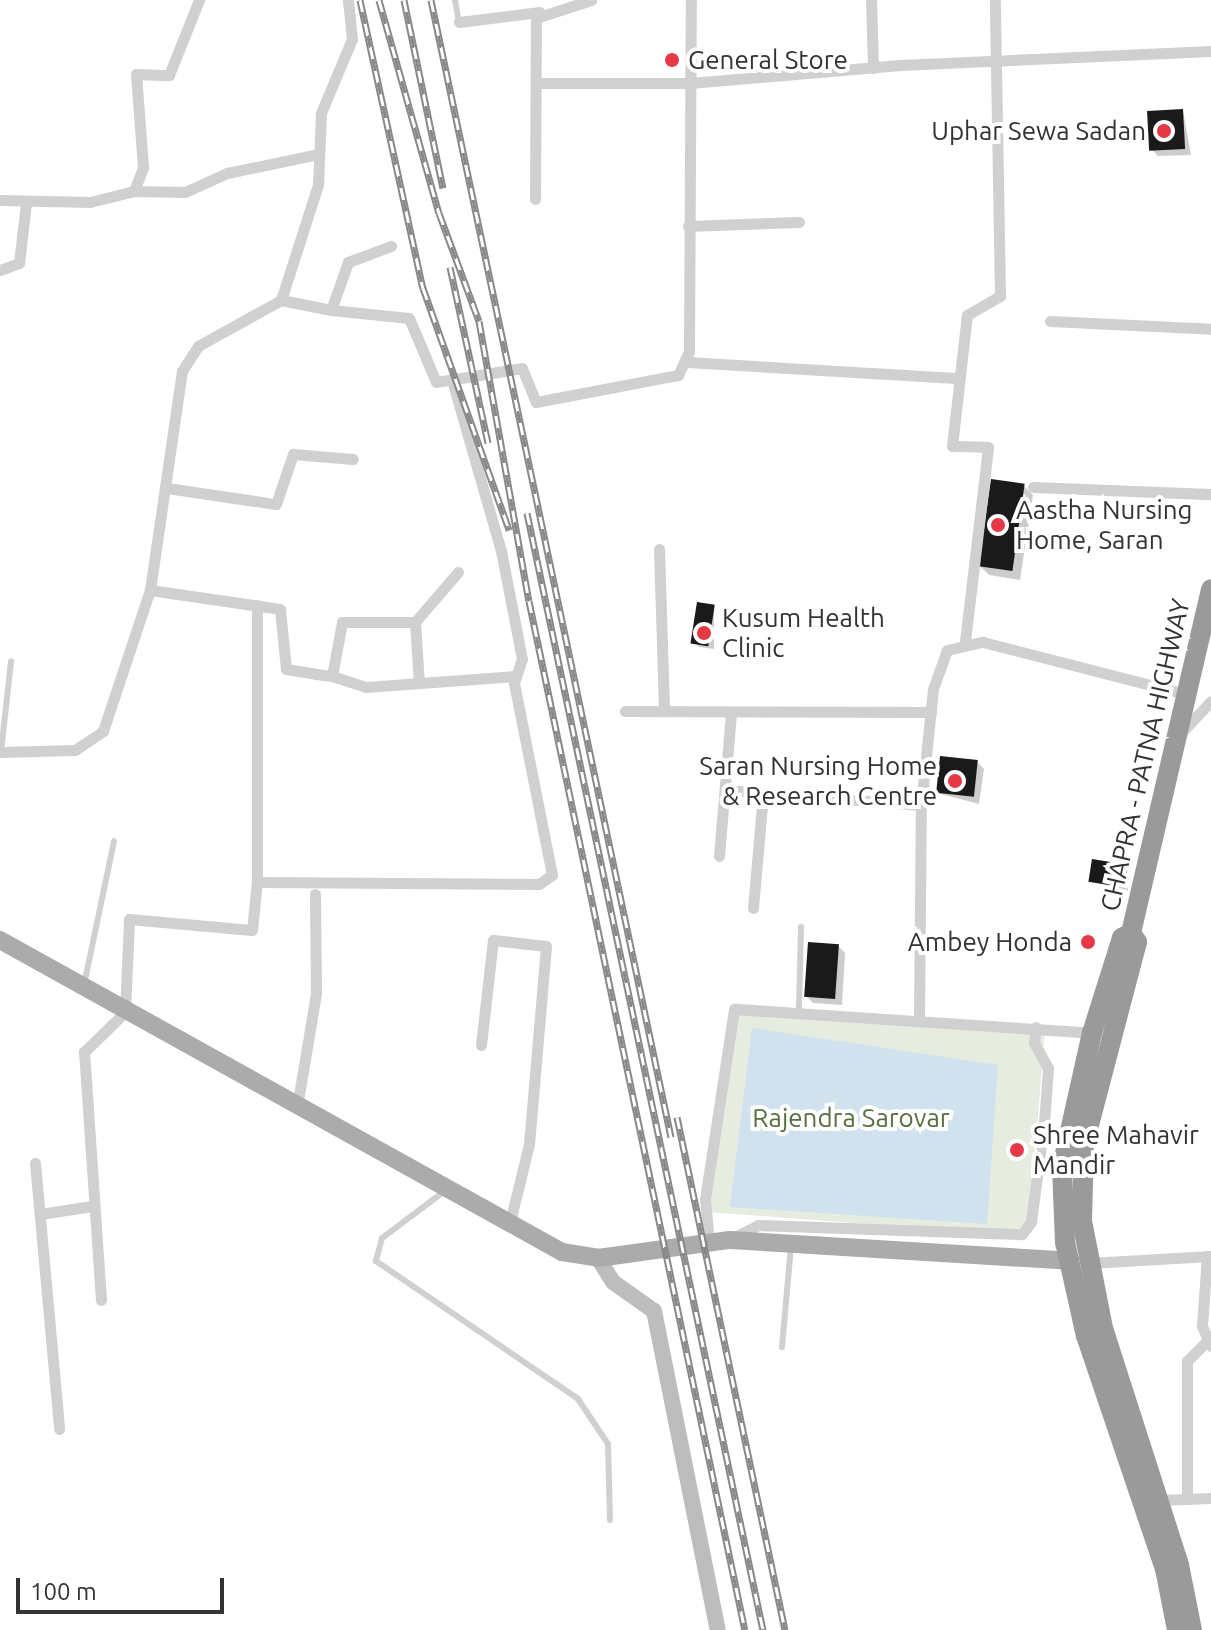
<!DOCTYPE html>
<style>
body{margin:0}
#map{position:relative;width:1211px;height:1630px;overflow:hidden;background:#fff;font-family:Ubuntu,sans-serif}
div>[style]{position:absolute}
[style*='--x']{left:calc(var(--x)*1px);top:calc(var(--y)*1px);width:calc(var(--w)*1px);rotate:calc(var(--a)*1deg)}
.green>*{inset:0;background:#e6ecdf}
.water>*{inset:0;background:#cfe2ee}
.shadow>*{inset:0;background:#0003}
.building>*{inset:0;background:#1a1a1a;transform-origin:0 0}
.lane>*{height:6px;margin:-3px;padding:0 3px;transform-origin:3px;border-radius:3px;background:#d0d0d0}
.street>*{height:11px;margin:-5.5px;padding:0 5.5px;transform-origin:5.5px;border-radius:5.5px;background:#d0d0d0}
.secondary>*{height:16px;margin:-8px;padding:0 8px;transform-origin:8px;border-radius:8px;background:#bdbdbd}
.primary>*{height:18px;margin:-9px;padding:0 9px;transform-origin:9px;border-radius:9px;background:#ababab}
.highway>*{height:20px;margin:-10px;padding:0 10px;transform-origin:10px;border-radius:10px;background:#9a9a9a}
.rail>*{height:7px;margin-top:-3.5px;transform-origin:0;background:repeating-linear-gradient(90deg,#fff 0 12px,#888 0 24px);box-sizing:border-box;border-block:2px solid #888}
.dots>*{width:22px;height:22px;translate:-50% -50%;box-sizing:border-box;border:4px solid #fff;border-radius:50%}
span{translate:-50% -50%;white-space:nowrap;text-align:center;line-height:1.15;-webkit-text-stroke:8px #fff;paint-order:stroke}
.poi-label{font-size:26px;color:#333}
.left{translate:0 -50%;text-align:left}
.right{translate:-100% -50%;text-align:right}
.street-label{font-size:26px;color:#333}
.park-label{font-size:26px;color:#56703f}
.scale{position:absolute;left:16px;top:1578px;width:208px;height:36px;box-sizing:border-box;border:4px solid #333;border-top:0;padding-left:10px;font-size:24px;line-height:28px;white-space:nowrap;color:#333;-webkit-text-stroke:6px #fff;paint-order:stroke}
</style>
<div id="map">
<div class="green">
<div style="clip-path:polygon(734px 1003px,1045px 1029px,1030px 1217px,1014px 1235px,707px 1212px)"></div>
</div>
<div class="water">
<div style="clip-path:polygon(752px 1028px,998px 1065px,987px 1224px,730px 1207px)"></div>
</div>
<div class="shadow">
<div style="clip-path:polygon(1183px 111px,1191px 155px,1158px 156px,1151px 149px)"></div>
<div style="clip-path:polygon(1024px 486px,1033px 495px,1020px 580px,989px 575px,980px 566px)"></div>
<div style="clip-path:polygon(714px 607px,714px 649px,699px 647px,695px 643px)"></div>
<div style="clip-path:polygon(977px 762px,984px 769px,979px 804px,937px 793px)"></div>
<div style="clip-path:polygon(1127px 867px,1128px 891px,1091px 882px)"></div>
<div style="clip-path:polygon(838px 946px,845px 953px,842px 1005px,813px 1003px,806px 996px)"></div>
</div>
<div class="building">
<div style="left:1183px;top:109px;width:40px;height:36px;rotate:87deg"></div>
<div style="left:991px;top:479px;width:34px;height:88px;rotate:8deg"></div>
<div style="left:697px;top:602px;width:18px;height:42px;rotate:9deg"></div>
<div style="left:940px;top:756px;width:38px;height:37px;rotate:6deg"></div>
<div style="left:1092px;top:859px;width:36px;height:23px;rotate:9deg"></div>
<div style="left:808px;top:942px;width:31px;height:55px;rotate:4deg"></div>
</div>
<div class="lane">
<div style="--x:455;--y:0;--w:22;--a:80"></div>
<div style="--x:1;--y:752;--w:91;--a:-83.7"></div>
<div style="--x:84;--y:985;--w:147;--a:-78.2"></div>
<div style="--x:799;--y:1009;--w:82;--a:-88.6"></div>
<div style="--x:446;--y:1190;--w:80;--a:143.1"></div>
<div style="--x:382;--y:1238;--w:24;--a:105"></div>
<div style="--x:376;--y:1261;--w:245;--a:34.3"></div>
<div style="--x:578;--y:1399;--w:54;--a:56.3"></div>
<div style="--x:608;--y:1444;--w:76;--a:88.5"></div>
<div style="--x:782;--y:1347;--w:100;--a:-84.9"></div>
</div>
<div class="street">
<div style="--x:871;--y:0;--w:68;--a:88.3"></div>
<div style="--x:459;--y:22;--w:81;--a:-7.1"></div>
<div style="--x:537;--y:83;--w:153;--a:0"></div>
<div style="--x:690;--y:83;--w:211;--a:-4.9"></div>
<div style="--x:900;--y:65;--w:311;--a:-2.6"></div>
<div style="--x:134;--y:191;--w:51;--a:1.1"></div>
<div style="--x:185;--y:192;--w:46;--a:-24.3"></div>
<div style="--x:227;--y:173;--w:94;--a:-11.7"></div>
<div style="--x:535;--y:199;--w:181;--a:-89.7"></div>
<div style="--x:536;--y:18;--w:58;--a:-18.1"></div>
<div style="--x:0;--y:200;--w:90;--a:1.3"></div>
<div style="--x:90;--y:202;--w:45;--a:-14"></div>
<div style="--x:134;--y:191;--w:26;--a:-69"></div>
<div style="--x:143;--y:167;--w:93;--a:-94.3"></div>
<div style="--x:136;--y:74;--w:33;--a:2"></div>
<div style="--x:169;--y:75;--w:81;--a:-68.2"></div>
<div style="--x:688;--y:226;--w:111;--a:-2.1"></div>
<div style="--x:0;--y:270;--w:20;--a:-20"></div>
<div style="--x:19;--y:263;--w:60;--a:-83.3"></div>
<div style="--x:281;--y:300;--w:51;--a:11.3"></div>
<div style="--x:331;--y:310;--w:51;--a:-70.5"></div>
<div style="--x:348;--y:262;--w:46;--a:-20.4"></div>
<div style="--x:331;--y:310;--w:78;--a:5.9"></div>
<div style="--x:409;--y:318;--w:69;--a:67.1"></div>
<div style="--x:436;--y:382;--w:87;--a:-9.2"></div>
<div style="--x:522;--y:368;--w:37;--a:68"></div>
<div style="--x:536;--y:402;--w:145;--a:-10.8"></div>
<div style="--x:678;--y:375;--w:26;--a:-65"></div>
<div style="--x:689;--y:351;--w:351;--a:-89.7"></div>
<div style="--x:1050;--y:321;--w:161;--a:2.8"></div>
<div style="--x:687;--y:362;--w:273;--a:3.4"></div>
<div style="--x:1033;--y:487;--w:178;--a:2.3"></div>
<div style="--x:167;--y:488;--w:110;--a:8.4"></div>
<div style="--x:276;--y:504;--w:53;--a:-71.2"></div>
<div style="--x:293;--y:454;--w:60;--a:4.8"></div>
<div style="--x:659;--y:549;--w:162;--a:88.2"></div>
<div style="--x:150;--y:590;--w:131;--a:8.3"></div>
<div style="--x:280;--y:609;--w:60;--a:84.3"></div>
<div style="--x:286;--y:669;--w:30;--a:9"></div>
<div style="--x:316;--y:674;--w:16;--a:7"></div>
<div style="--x:332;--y:676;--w:55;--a:-79.5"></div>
<div style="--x:342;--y:622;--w:73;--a:0"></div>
<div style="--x:965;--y:641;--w:195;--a:-83.2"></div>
<div style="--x:988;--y:447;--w:36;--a:-178"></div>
<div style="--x:952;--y:446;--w:132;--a:-83.5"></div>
<div style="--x:967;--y:315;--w:38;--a:-30"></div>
<div style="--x:1000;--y:296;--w:296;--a:-91"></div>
<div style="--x:332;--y:676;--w:36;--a:18"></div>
<div style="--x:366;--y:687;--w:149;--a:-4.2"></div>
<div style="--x:419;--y:683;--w:61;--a:-93.8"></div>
<div style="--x:415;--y:622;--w:66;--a:-49.3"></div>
<div style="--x:625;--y:711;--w:306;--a:0.2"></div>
<div style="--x:1180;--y:734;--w:45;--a:-46.8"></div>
<div style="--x:0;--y:752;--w:75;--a:-1.5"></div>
<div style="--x:75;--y:750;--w:34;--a:-34"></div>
<div style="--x:103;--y:731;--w:149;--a:-71.6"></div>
<div style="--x:150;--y:590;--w:221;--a:-81.7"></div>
<div style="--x:182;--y:371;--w:30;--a:-57"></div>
<div style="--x:198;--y:346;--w:95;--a:-29"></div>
<div style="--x:281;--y:300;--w:121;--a:-72.2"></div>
<div style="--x:318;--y:185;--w:72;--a:-87.6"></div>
<div style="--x:321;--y:113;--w:80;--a:-67.3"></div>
<div style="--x:352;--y:39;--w:39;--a:-96"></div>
<div style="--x:725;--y:790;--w:197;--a:4.4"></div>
<div style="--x:719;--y:856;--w:144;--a:-85.2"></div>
<div style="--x:257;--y:882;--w:277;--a:-90"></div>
<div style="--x:753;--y:908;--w:115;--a:-85"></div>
<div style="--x:919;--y:1018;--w:213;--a:-89.5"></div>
<div style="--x:921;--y:805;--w:117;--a:-84.1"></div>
<div style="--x:933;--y:689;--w:41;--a:-70.3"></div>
<div style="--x:947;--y:650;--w:37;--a:-13"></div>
<div style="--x:983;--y:642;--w:210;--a:14.4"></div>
<div style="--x:481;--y:1045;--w:106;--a:-83.5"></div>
<div style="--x:493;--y:940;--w:53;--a:6.5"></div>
<div style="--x:546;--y:946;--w:199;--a:94.9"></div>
<div style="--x:529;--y:1144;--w:84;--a:103.7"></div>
<div style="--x:297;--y:1107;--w:116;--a:-80.5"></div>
<div style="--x:316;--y:993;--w:99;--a:-90.6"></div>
<div style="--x:35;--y:1163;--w:267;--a:84.8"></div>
<div style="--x:40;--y:1214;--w:53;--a:-8.7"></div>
<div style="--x:731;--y:1239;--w:30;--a:-27"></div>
<div style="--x:758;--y:1225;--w:264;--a:2"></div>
<div style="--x:1022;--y:1234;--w:15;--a:-53"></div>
<div style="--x:1031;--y:1222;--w:100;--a:-82.5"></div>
<div style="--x:1044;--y:1123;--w:55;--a:-85.8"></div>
<div style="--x:1048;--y:1068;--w:29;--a:-119"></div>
<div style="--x:1034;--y:1043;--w:16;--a:-83"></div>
<div style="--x:709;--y:1243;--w:44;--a:-95.2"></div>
<div style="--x:705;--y:1199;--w:192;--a:-81.3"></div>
<div style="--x:734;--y:1009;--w:359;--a:3.8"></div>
<div style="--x:1207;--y:1256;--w:70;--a:94.1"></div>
<div style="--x:1202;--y:1326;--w:22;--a:66"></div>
<div style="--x:1089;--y:1263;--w:122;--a:-3.3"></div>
<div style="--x:101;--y:1300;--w:249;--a:-93.9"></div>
<div style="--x:84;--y:1052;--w:57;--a:-44.3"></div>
<div style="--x:125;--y:1012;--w:93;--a:-87.5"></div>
<div style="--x:129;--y:919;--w:123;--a:5.1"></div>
<div style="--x:252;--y:930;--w:48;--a:-84.1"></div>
<div style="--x:257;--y:882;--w:282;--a:0.4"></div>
<div style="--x:539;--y:884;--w:16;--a:-35"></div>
<div style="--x:552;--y:875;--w:196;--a:-101.2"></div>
<div style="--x:514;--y:683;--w:25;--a:-72"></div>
<div style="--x:522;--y:659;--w:110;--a:-101"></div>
<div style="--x:501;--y:551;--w:178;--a:-106"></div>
<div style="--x:1187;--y:1499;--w:138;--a:-90"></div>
<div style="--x:1187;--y:1361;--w:27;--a:-45"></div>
<div style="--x:1159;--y:1500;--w:52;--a:-2.2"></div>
</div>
<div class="secondary">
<div style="--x:598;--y:1258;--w:28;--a:58"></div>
<div style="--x:613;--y:1282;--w:50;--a:35.3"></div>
<div style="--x:654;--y:1311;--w:325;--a:78.7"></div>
</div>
<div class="primary">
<div style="--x:0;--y:940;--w:643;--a:29.04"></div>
<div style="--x:562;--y:1252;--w:36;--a:9"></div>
<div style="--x:598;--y:1258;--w:133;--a:-7.8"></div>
<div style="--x:730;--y:1240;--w:341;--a:3.5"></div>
</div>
<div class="highway">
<div style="--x:1131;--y:933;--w:11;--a:56"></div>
<div style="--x:1137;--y:942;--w:209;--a:104.7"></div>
<div style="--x:1084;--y:1144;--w:77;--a:91.5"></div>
<div style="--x:1082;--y:1221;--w:109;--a:78.9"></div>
<div style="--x:1103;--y:1328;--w:249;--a:72.2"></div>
<div style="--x:1179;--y:1565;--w:66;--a:78.7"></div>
<div style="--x:1177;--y:1630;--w:62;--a:-101.1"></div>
<div style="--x:1165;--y:1569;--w:246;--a:-108.7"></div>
<div style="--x:1086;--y:1336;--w:96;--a:-102.6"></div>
<div style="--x:1065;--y:1242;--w:75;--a:-92.3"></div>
<div style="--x:1062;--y:1167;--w:137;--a:-77.4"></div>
<div style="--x:1092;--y:1033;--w:100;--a:-72.5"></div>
<div style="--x:1122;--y:938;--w:10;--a:-29"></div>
<div style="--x:1131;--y:933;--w:353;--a:-76.9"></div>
</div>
<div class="rail">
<div style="--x:360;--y:0;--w:295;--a:77.7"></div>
<div style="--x:423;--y:288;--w:257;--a:70.4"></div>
<div style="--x:379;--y:0;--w:221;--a:74.3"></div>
<div style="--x:439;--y:213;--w:115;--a:69.7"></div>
<div style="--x:479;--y:321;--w:284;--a:79.9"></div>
<div style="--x:529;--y:601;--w:1051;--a:78.15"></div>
<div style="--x:404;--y:0;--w:192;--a:78.3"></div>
<div style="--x:431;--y:0;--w:1162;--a:78.08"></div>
<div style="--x:450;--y:267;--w:180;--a:77.8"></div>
<div style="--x:527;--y:513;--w:1142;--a:78.07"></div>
<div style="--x:677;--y:1117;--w:524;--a:78.11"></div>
</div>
<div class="dots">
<div style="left:672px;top:60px;background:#e63946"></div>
<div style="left:1164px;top:131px;background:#e63946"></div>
<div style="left:998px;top:525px;background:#e63946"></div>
<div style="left:704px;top:633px;background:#e63946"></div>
<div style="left:955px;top:781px;background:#e63946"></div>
<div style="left:1088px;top:942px;background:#e63946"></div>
<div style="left:1017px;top:1150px;background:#e63946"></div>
</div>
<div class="poi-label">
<span class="left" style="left:688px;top:60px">General Store</span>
<span class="right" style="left:1146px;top:131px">Uphar Sewa Sadan</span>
<span class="left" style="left:1016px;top:525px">Aastha Nursing<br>Home, Saran</span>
<span class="left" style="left:722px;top:633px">Kusum Health<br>Clinic</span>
<span class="right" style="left:937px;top:781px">Saran Nursing Home<br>&amp; Research Centre</span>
<span class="right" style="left:1072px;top:942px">Ambey Honda</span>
<span class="left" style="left:1033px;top:1150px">Shree Mahavir<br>Mandir</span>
</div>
<div class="street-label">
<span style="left:1145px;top:755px;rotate:-77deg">CHAPRA - PATNA HIGHWAY</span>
</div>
<div class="park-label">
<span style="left:851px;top:1118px">Rajendra Sarovar</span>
</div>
<div class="scale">100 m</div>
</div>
